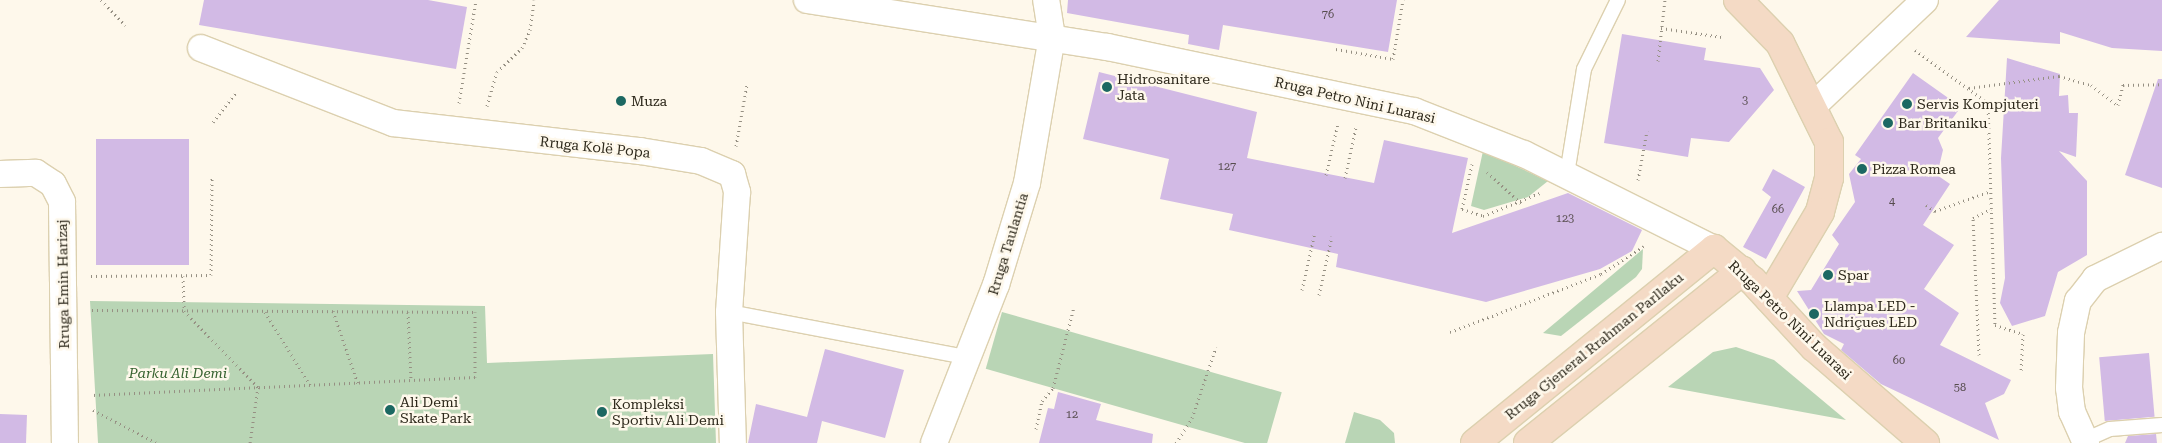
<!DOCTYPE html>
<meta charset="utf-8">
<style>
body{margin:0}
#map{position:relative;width:2162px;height:443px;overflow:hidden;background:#fef8eb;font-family:"Roboto Serif",serif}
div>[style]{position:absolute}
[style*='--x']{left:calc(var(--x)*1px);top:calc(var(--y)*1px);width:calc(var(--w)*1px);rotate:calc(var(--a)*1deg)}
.green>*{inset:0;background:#b9d5b5;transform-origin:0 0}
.building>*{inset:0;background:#d2bae5;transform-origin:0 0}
.path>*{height:3px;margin-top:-1.5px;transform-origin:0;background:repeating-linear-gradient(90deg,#969083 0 1px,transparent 0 5px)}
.roads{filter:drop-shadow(1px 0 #dcd0af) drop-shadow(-1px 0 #dcd0af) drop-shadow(0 1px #dcd0af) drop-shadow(0 -1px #dcd0af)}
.lane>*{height:14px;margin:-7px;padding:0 7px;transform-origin:7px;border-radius:7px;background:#fff}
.street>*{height:26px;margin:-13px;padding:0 13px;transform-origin:13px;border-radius:13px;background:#fff}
.secondary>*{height:28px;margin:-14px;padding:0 14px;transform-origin:14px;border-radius:14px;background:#f4dac5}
.dots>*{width:14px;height:14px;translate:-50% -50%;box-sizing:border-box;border:2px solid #fef8eb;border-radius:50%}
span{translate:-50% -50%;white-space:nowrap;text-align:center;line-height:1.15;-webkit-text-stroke:5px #fef8eb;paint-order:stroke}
.number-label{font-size:11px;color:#574d4e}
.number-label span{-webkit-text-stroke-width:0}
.poi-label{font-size:14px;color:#2e291c}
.left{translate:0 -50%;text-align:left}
.street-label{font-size:14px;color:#2e291c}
.park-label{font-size:14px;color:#35622f;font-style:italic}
</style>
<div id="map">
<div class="green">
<div style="clip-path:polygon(1483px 151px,1548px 181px,1528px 197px,1484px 210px,1471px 206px)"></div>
<div style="clip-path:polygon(1643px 249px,1642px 269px,1636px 277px,1561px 336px,1543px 333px)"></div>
<div style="clip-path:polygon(90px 301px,485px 306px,487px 363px,713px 354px,716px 443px,98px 443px)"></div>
<div style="left:1002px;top:312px;width:291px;height:59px;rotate:16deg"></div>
<div style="clip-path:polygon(1736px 347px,1774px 360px,1846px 420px,1668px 387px,1713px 352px)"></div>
<div style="clip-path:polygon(1354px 412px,1380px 420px,1394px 433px,1395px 443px,1345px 443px)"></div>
</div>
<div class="building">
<div style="clip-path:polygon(204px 0,428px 0,467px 7px,456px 69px,199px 25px)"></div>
<div style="clip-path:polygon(1068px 0,1397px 0,1388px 52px,1223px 25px,1219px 50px,1188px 44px,1189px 35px,1067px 13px)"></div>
<div style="clip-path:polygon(1999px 0,2162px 0,2162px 51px,2112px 48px,2060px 32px,2060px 44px,1966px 37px)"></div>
<div style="clip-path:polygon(1622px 34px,1706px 48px,1704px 60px,1760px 68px,1774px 90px,1729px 142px,1691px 138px,1688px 157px,1604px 143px)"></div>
<div style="clip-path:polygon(2007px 58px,2060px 74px,2059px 96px,2068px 95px,2069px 113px,2078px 113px,2076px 157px,2059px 151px,2087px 181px,2087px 255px,2058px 272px,2045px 316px,2012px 326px,2000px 303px,2005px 278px,2001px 158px)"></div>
<div style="clip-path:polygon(1099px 72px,1257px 112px,1247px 158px,1374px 183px,1384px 140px,1468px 158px,1452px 233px,1568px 193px,1642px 230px,1632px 251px,1600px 269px,1486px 302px,1336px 267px,1338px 254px,1229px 230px,1233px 214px,1160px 199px,1169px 159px,1083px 139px)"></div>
<div style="clip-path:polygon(1913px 73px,1961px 107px,1938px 138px,1943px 150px,1937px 175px,1950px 184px,1923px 225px,1954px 245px,1924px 289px,1959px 313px,1940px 345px,2011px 380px,2004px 394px,1985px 403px,1999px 440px,1881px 384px,1841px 350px,1844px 344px,1824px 334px,1797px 291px,1811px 290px,1839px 244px,1832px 235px,1855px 202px,1849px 174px,1861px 159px,1855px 155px)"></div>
<div style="clip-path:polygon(2158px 79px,2162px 79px,2162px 188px,2125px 175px)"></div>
<div style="left:96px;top:139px;width:93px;height:126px"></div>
<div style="clip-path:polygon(1773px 169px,1805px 187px,1766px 259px,1743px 247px,1771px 197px,1762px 190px)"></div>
<div style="clip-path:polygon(825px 349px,904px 370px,885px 438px,822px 421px,817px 443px,748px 443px,756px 404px,811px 418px,807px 417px)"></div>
<div style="left:2149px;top:353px;width:64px;height:50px;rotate:85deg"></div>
<div style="clip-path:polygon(1058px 392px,1101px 404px,1096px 420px,1153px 434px,1152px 443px,1039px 443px,1048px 408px,1054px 409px)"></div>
<div style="left:0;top:414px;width:27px;height:29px;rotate:2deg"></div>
<div style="clip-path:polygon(2156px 434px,2157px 443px,2125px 443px,2128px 436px)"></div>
</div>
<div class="path">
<div style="--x:101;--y:0;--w:35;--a:46"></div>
<div style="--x:1661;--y:28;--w:62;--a:8.4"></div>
<div style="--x:1336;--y:49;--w:58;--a:10"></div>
<div style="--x:1393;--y:59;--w:60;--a:-80.4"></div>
<div style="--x:1915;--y:50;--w:90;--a:36"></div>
<div style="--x:1988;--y:103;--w:222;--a:88.2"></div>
<div style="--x:1995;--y:325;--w:29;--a:18"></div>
<div style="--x:2023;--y:334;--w:37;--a:93"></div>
<div style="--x:1658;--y:61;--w:61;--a:-83.5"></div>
<div style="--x:1969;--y:88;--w:91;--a:-7.6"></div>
<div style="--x:2059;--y:76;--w:33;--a:16"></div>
<div style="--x:2091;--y:85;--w:34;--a:37"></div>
<div style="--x:2118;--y:105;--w:21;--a:-76"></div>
<div style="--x:2123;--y:85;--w:39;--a:-1"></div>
<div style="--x:459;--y:103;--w:104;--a:-80.6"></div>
<div style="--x:487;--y:106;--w:35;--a:-74"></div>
<div style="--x:497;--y:72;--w:35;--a:-44"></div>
<div style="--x:522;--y:48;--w:20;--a:-66"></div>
<div style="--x:530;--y:30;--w:30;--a:-82"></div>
<div style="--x:213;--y:122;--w:37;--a:-52"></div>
<div style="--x:736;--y:146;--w:63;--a:-79.9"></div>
<div style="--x:1472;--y:164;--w:46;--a:102.5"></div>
<div style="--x:1462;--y:209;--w:22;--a:18"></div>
<div style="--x:1483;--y:216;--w:61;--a:-22"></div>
<div style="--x:1487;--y:172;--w:46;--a:42.4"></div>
<div style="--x:1326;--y:175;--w:53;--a:-77"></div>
<div style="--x:1345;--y:178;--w:52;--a:-77.8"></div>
<div style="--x:1638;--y:180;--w:50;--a:-79.6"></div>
<div style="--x:1926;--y:205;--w:11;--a:34"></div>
<div style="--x:1935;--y:211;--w:59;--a:-19.7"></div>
<div style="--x:91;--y:276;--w:120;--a:-0.5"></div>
<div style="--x:211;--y:275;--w:97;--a:-89.4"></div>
<div style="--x:183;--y:276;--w:35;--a:88"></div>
<div style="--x:184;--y:311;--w:106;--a:45.8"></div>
<div style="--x:258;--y:387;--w:57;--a:98.1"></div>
<div style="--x:1302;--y:290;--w:59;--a:-77.4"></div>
<div style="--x:1319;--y:295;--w:60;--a:-77.6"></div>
<div style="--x:92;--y:310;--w:383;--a:0.3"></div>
<div style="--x:475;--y:312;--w:65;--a:90"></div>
<div style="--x:475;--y:377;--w:383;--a:177.3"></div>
<div style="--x:333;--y:311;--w:77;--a:71.1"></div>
<div style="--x:265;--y:312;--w:86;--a:58.3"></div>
<div style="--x:408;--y:312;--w:69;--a:87.5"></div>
<div style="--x:1450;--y:332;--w:162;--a:-21"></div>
<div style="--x:1601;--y:274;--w:51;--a:-33.1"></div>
<div style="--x:1979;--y:355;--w:137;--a:-92.5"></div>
<div style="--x:1973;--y:218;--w:20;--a:-27"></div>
<div style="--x:93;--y:410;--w:72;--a:27.3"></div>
<div style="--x:1036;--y:429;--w:29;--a:-78"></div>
<div style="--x:1042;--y:401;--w:17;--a:-50"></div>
<div style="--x:1053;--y:388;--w:84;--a:-75.5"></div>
<div style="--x:1176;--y:443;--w:30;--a:-57"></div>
<div style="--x:1192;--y:418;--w:75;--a:-71.3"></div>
</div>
<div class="roads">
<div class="lane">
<div style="--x:1567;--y:174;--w:106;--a:-80.8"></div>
<div style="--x:1584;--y:69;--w:77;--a:-63.8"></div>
<div style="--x:729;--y:312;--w:241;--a:10.8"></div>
<div style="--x:2085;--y:440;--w:27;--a:-24"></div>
<div style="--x:2110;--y:429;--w:52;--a:-4.4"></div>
</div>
<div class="street">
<div style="--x:807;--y:0;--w:304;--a:8.9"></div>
<div style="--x:1107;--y:47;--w:314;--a:11.8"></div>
<div style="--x:1414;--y:111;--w:118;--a:21.4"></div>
<div style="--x:1524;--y:154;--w:212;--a:26.6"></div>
<div style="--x:201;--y:48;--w:206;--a:21.3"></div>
<div style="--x:393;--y:123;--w:249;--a:6.5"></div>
<div style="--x:640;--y:151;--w:62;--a:9.3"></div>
<div style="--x:701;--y:161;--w:34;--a:23"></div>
<div style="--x:732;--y:174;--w:19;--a:74"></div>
<div style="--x:737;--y:192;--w:120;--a:93.8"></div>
<div style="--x:729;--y:312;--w:131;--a:88.3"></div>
<div style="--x:1813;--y:106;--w:154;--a:-43.4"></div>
<div style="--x:0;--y:174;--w:36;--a:-2"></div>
<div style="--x:36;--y:173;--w:20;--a:33"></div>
<div style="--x:53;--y:184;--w:20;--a:63"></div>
<div style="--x:62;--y:202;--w:241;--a:89.3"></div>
<div style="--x:934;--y:443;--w:170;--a:-68.6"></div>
<div style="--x:996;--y:285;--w:107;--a:-73.1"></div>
<div style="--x:1027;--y:183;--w:148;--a:-80.3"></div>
<div style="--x:1052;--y:37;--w:37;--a:-99"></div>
<div style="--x:2086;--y:443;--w:34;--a:-114"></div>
<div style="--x:2072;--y:412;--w:24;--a:-97"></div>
<div style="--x:2069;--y:388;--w:55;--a:-87.9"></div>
<div style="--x:2071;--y:333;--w:33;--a:-78"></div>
<div style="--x:2078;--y:301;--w:28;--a:-52"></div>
<div style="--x:2095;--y:279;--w:75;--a:-26.2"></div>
</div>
<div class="secondary">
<div style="--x:1738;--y:0;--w:60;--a:45.7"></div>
<div style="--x:1780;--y:43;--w:110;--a:63.7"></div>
<div style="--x:1829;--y:142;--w:36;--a:90"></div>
<div style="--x:1829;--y:178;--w:35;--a:105"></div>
<div style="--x:1820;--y:212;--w:100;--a:120.7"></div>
<div style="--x:1475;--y:443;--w:308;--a:-39.1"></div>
<div style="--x:1714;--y:249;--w:50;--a:39.4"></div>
<div style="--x:1753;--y:281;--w:90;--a:47.3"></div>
<div style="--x:1814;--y:347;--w:147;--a:40.9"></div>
<div style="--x:1528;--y:443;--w:275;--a:-38.8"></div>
</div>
</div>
<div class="dots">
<div style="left:1107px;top:87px;background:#1c6862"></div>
<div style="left:621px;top:101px;background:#1c6862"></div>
<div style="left:1907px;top:104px;background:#1c6862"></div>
<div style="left:1888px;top:123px;background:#1c6862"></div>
<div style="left:1862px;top:169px;background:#1c6862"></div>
<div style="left:1828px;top:275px;background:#1c6862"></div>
<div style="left:1814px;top:314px;background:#1c6862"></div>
<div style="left:390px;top:410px;background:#1c6862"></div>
<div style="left:602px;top:412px;background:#1c6862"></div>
</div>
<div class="number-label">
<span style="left:1328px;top:15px">76</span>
<span style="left:1745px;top:101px">3</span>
<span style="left:1227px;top:167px">127</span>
<span style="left:1892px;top:202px">4</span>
<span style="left:1778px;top:210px">66</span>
<span style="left:1565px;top:219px">123</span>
<span style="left:1899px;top:361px">60</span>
<span style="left:1960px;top:388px">58</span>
<span style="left:1072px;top:415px">12</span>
</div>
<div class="poi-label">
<span class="left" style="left:1117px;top:87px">Hidrosanitare<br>Jata</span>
<span class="left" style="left:631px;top:101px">Muza</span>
<span class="left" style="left:1917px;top:104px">Servis Kompjuteri</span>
<span class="left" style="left:1898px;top:123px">Bar Britaniku</span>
<span class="left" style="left:1872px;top:169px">Pizza Romea</span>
<span class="left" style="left:1838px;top:275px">Spar</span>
<span class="left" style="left:1824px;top:314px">Llampa LED -<br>Ndriçues LED</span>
<span class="left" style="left:400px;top:410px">Ali Demi<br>Skate Park</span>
<span class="left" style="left:612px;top:412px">Kompleksi<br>Sportiv Ali Demi</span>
</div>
<div class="street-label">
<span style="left:1355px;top:100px;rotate:13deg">Rruga Petro Nini Luarasi</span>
<span style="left:595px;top:147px;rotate:6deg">Rruga Kolë Popa</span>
<span style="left:1008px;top:244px;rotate:-73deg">Rruga Taulantia</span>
<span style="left:63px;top:284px;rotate:-91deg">Rruga Emin Harizaj</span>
<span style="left:1790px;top:320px;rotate:44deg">Rruga Petro Nini Luarasi</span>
<span style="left:1594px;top:346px;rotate:-39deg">Rruga Gjeneral Rrahman Parllaku</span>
</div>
<div class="park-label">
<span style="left:178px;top:373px">Parku Ali Demi</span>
</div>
</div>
